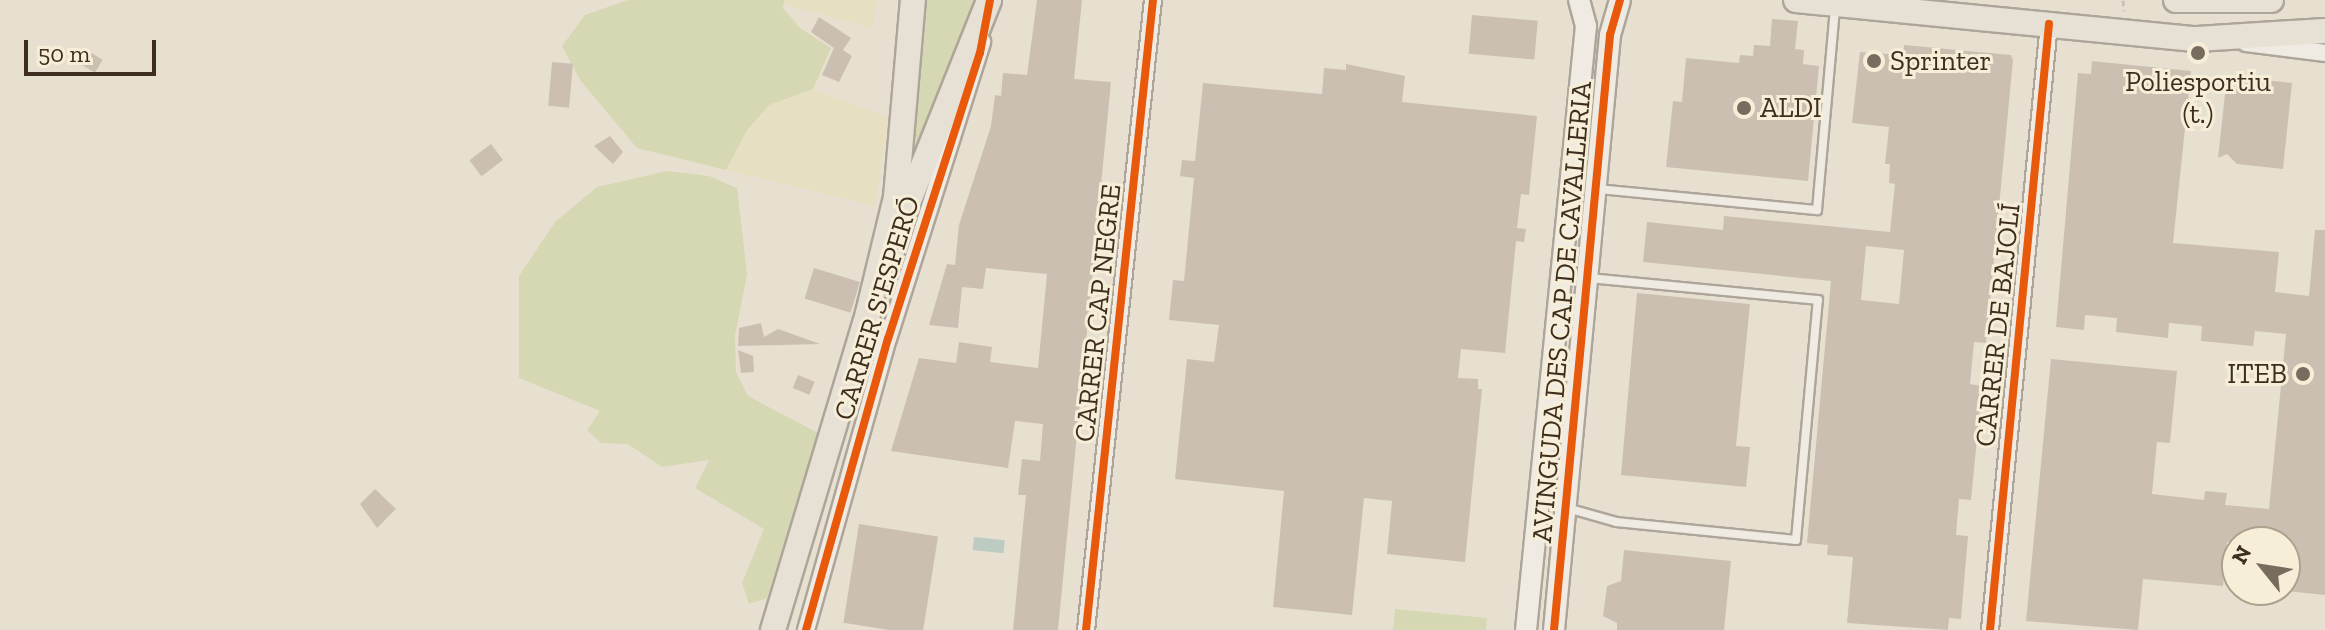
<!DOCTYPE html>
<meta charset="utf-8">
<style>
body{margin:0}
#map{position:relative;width:2325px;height:630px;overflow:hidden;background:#e7e0d1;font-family:"Zilla Slab",serif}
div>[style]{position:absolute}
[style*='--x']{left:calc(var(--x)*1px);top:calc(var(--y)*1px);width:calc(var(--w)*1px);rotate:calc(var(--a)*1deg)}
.farmland>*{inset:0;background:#e6dfc2}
.green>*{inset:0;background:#d6d7b3}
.water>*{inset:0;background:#bcccc2;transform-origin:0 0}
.building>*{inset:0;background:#cbbfb2;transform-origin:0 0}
.path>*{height:3px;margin-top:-1.5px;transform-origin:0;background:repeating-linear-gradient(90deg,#c8c2b9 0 6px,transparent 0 10px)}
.roads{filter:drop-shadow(2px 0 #ada599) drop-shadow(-2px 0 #ada599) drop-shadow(0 2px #ada599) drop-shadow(0 -2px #ada599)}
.service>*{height:8px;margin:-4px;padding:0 4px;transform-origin:4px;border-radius:4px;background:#efebe3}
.minor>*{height:16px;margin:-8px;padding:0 8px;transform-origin:8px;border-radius:8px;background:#efebe3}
.tertiary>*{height:20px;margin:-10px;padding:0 10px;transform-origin:10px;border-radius:10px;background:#efebe3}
.primary>*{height:24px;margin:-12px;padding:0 12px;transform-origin:12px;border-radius:12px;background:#e6e1d4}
.cycleway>*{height:8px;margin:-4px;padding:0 4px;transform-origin:4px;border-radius:4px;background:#e8590c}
.dots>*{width:22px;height:22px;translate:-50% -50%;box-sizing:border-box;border:4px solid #f7eed8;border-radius:50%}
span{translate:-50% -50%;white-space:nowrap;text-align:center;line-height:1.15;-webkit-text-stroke:6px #f7eed8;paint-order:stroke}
.poi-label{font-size:28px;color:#3d2e20}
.left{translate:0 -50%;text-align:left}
.right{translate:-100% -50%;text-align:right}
.street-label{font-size:28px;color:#3d2e20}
.north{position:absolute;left:2221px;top:526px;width:80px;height:80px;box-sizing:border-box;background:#f7eed8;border:2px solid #ada18e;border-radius:50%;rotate:300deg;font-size:22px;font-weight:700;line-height:32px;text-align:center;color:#3d2e20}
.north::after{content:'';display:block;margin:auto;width:28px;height:36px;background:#786c5e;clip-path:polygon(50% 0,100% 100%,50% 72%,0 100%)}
.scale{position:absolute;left:24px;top:40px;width:132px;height:36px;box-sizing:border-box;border:4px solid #3d2e20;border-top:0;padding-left:10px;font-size:24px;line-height:28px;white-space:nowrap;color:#3d2e20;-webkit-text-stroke:6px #f7eed8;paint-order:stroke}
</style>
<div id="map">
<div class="farmland">
<div style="clip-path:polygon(784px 0,877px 0,873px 28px,784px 5px)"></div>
<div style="clip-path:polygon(813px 89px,889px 118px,875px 206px,726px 170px,747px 130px,769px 105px)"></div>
</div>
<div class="green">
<div style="clip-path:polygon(628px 0,784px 0,783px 8px,800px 28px,831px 48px,813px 89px,769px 105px,747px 130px,726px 170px,637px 148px,580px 80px,562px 46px,585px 15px)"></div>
<div style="clip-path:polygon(921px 0,980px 0,914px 151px,918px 29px)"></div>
<div style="clip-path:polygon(667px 171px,709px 176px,737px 188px,747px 274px,735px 336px,736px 372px,748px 396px,818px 433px,767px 598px,749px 604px,742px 583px,764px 529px,695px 488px,709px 460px,662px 467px,628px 444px,601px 443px,587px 430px,600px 411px,519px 378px,519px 276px,555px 222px,597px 187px)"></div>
<div style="clip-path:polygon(1395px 609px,1487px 618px,1486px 630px,1393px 630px)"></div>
</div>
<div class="water">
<div style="left:974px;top:537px;width:31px;height:13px;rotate:6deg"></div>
</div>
<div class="building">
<div style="clip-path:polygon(1037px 0,1082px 0,1074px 79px,1111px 82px,1058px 630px,1013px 630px,1026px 495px,1018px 495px,1022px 459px,1040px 461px,1043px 424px,1015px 421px,1008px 468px,891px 451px,919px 358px,956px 363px,959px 342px,992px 347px,990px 362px,1038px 368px,1047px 274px,986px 268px,983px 289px,962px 287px,958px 328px,929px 325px,947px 264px,955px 265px,959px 225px,991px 126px,995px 95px,1001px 96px,1003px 73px,1027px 75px)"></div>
<div style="left:1472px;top:15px;width:66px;height:39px;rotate:5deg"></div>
<div style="clip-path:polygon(819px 17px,851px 38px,843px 50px,852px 56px,839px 82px,822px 75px,834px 48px,811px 32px)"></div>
<div style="clip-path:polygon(1772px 19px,1798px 21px,1795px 49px,1804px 50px,1803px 64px,1819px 66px,1808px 181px,1666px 167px,1673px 101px,1682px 102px,1686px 58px,1739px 63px,1740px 55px,1753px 56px,1754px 45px,1770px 46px)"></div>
<div style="clip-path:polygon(evenodd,1904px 45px,2011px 55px,2013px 60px,1986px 343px,1974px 342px,1970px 384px,1982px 386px,1971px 500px,1959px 499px,1956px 535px,1968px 536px,1961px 619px,1949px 618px,1948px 630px,1847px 623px,1853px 557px,1827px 555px,1828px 545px,1807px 543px,1831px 281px,1643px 262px,1647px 222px,1723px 230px,1724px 216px,1890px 232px,1895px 184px,1889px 183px,1890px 164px,1885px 164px,1889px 127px,1852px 123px,1860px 52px,1903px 55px,1904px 45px,1866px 246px,1904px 250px,1899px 304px,1861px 300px,1866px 246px)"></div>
<div style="left:83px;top:48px;width:23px;height:15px;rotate:31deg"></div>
<div style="clip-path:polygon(2092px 61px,2191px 71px,2173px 243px,2279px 252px,2275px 292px,2309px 296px,2315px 230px,2325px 230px,2325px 595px,2285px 591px,2285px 542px,2227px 542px,2223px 586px,2143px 579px,2138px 630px,2026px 621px,2051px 359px,2177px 371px,2170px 443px,2157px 442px,2152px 494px,2204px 500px,2205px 491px,2227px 493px,2225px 505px,2269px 509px,2286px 334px,2255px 331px,2253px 346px,2201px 341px,2202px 326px,2169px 323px,2168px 338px,2116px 332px,2117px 318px,2085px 315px,2084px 330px,2056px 327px,2078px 73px,2091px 74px)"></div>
<div style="left:552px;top:62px;width:21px;height:44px;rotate:5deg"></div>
<div style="clip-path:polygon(1346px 64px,1405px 76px,1402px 102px,1537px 116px,1529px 195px,1521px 194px,1517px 228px,1526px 229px,1524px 242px,1516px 241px,1505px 353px,1461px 349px,1458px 378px,1478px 379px,1478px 389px,1482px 389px,1465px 562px,1387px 554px,1392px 501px,1364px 498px,1352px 615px,1273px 607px,1284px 491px,1175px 479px,1187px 359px,1214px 362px,1219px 325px,1169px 320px,1173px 280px,1184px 281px,1194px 178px,1180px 176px,1182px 160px,1195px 161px,1203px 83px,1322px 94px,1324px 68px,1346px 70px)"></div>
<div style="clip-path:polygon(2244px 78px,2292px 83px,2283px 169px,2237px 164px,2227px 154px,2218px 158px,2226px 85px,2243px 87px)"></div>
<div style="clip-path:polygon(610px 136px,623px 152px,613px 164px,594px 146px)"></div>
<div style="left:491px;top:144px;width:20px;height:27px;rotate:53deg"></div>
<div style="left:814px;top:268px;width:48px;height:32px;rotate:17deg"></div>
<div style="clip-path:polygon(1637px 293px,1750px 304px,1736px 446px,1750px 447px,1746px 487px,1621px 475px)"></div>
<div style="clip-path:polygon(761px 323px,764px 337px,778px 329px,820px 344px,738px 346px,739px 328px)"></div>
<div style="clip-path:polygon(738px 350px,753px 356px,754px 372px,741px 373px)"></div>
<div style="left:798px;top:375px;width:18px;height:14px;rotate:22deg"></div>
<div style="clip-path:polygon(375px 489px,396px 509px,377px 528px,360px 504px)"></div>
<div style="left:859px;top:524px;width:80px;height:100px;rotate:9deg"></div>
<div style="clip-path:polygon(1624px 550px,1731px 561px,1724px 630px,1617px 630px,1617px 623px,1603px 616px,1607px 586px,1621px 581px)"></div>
</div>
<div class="path">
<div style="--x:2123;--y:0;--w:11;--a:85"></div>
</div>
<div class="roads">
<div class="service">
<div style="--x:1598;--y:189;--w:220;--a:5.5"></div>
<div style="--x:1817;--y:210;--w:204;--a:-84.9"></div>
<div style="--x:1567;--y:508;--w:51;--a:15.9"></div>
<div style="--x:1616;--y:522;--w:181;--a:5.7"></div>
<div style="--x:1796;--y:540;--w:241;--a:-84.8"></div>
<div style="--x:1818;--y:300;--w:229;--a:-174.5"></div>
</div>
<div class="minor">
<div style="--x:2246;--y:43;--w:80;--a:7.2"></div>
<div style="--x:806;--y:630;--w:302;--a:-74.3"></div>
<div style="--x:888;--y:339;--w:312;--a:-72.4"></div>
<div style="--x:1086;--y:630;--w:634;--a:-83.93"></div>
<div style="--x:1990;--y:630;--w:609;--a:-84.44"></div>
</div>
<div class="tertiary">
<div style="--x:1526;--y:630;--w:607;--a:-84.33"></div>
<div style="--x:1586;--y:26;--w:27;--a:-105"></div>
<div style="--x:1554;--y:630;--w:598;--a:-84.62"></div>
<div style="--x:1610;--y:35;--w:36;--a:-74"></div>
</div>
<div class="primary">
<div style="--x:1796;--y:0;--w:403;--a:5.6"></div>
<div style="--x:2197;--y:39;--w:128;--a:-3.6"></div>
<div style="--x:2176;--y:0;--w:95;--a:0"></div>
<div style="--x:904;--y:213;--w:229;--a:-68.2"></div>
<div style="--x:773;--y:630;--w:331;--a:-73.3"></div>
<div style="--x:868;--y:313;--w:119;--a:-76.4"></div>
<div style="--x:896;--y:197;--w:198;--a:-85.1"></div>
</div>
</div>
<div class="cycleway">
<div style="--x:806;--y:630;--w:302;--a:-74.3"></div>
<div style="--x:888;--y:339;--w:300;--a:-72.2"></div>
<div style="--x:980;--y:53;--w:54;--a:-79.3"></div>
<div style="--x:1086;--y:630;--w:634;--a:-83.93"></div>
<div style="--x:1554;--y:630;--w:598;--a:-84.62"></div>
<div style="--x:1610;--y:35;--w:36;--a:-74"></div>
<div style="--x:1990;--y:630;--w:609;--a:-84.44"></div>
</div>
<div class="dots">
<div style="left:2198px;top:53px;background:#786c5e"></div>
<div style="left:1874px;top:61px;background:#786c5e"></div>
<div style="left:1744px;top:108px;background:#786c5e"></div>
<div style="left:2303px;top:374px;background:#786c5e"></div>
</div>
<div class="poi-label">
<span class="left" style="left:1890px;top:61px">Sprinter</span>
<span style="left:2198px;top:98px">Poliesportiu<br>(t.)</span>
<span class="left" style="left:1760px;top:108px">ALDI</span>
<span class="right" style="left:2287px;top:374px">ITEB</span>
</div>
<div class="street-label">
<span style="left:877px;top:308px;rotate:-73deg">CARRER S'ESPERÓ</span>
<span style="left:1562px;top:312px;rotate:-85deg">AVINGUDA DES CAP DE CAVALLERIA</span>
<span style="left:1098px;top:313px;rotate:-84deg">CARRER CAP NEGRE</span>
<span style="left:1998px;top:325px;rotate:-84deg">CARRER DE BAJOLÍ</span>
</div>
<div class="north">N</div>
<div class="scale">50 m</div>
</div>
